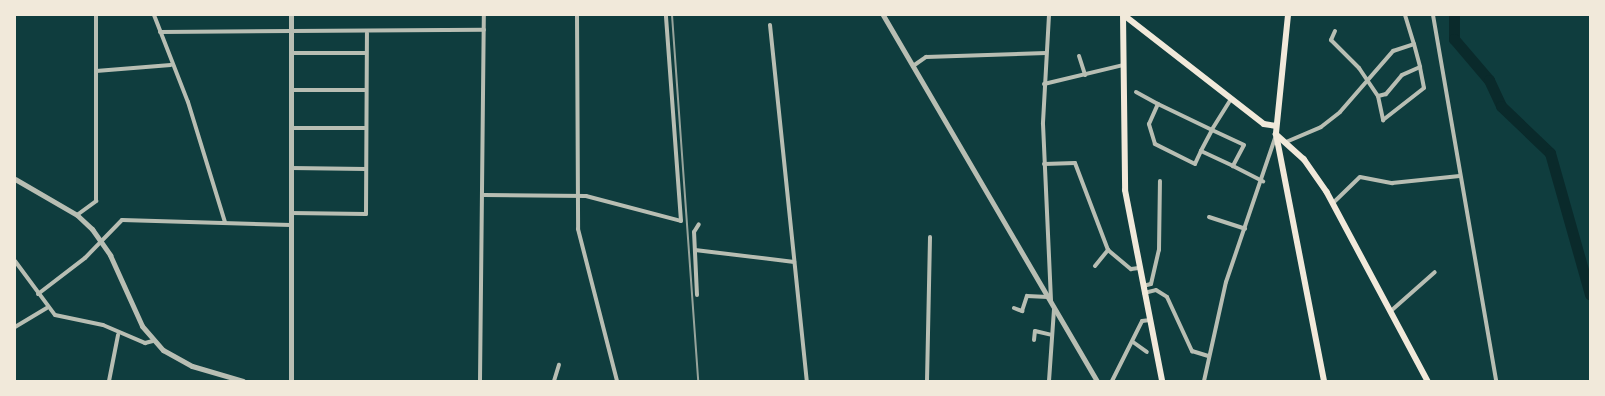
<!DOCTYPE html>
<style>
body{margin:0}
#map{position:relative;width:1605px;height:396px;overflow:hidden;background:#0f3d3e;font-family:"Nunito Sans",sans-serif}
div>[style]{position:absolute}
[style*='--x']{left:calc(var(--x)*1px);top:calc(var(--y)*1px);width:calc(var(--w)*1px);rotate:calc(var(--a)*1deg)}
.river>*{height:11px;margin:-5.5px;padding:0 5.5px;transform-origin:5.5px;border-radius:5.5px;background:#0a2a2b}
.minor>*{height:4px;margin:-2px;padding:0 2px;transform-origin:2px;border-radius:2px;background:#b8beb3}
.tertiary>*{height:5px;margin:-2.5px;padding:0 2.5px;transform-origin:2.5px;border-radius:2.5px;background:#b8beb3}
.secondary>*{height:5.5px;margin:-2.75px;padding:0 2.75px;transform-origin:2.75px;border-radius:2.75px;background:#f1e9da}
.primary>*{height:6px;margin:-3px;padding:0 3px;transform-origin:3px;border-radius:3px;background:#f1e9da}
.rail>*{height:2px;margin:-1px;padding:0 1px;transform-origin:1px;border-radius:1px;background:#97a49c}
span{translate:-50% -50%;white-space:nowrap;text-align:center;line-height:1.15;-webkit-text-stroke:4px #f1e9da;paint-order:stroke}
.frame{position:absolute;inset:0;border:16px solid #f1e9da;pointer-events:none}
</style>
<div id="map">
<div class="river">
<div style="--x:1454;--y:15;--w:24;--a:90"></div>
<div style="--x:1454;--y:39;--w:54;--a:49.5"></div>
<div style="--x:1489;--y:80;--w:29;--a:65"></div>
<div style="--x:1501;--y:106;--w:68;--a:43.8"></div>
<div style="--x:1550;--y:153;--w:147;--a:74.2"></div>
</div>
<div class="minor">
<div style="--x:154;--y:15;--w:93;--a:68.7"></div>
<div style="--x:188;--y:102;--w:126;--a:72.9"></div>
<div style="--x:577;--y:15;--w:214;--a:89.7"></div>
<div style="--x:578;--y:229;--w:157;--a:75.6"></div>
<div style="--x:1049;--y:15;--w:109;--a:93.2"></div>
<div style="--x:1043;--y:124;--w:178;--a:87.4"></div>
<div style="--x:1405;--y:15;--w:30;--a:73"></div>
<div style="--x:1433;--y:15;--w:371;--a:80.2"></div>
<div style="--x:770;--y:25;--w:358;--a:84.1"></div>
<div style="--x:1335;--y:31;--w:10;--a:114"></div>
<div style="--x:1331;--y:40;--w:40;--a:45"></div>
<div style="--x:1359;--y:68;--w:34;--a:56"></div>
<div style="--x:1378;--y:96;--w:25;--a:78"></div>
<div style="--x:1383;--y:120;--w:52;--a:-38"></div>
<div style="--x:1424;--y:88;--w:21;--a:-101"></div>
<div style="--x:1420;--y:67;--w:20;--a:156"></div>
<div style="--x:1402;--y:75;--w:25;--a:130"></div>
<div style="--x:1386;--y:94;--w:8;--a:166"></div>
<div style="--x:160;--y:32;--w:324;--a:-0.4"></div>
<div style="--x:291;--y:53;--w:75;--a:0"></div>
<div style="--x:1079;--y:56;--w:20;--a:72"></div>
<div style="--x:913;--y:66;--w:16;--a:-35"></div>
<div style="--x:926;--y:57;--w:120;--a:-1.9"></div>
<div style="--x:96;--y:71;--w:75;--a:-4.6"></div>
<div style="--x:1044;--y:84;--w:81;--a:-13.5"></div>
<div style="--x:291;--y:90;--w:75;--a:0"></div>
<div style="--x:1136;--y:92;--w:25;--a:29"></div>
<div style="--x:1231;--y:99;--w:36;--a:122"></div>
<div style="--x:1212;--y:130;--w:35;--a:25"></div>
<div style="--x:1244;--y:145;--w:24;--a:118"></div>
<div style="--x:1233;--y:166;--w:34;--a:27"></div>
<div style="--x:291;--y:128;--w:75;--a:0"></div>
<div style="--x:1286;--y:142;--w:38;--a:-23"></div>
<div style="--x:1321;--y:127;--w:24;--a:-38"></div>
<div style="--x:1340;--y:112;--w:81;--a:-49"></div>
<div style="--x:1393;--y:51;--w:22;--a:-18"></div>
<div style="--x:1414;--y:44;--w:24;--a:75"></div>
<div style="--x:1201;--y:151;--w:14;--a:115"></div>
<div style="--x:1195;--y:164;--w:45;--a:-153.4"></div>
<div style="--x:1155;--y:144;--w:21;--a:-107"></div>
<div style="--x:1149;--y:124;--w:22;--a:-66"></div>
<div style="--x:1158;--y:104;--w:60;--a:25.7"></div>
<div style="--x:1212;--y:130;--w:24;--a:118"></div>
<div style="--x:1201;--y:151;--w:35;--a:25"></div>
<div style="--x:1044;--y:164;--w:31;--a:-2"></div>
<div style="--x:1075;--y:163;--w:93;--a:69.2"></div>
<div style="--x:1108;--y:250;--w:30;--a:40"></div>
<div style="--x:1131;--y:269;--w:8;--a:-7"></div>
<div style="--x:291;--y:168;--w:75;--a:0.8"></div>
<div style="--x:484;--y:195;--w:102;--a:0.6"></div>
<div style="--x:586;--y:196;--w:98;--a:14.7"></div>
<div style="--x:681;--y:221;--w:207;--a:-94.2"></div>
<div style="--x:1333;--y:203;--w:37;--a:-44"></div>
<div style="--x:1360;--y:177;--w:33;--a:11"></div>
<div style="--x:1392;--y:183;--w:68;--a:-5.9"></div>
<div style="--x:291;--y:213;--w:75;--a:0.8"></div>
<div style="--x:366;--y:214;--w:181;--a:-89.7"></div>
<div style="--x:77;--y:215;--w:24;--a:-36"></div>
<div style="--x:96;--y:201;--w:186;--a:-90"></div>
<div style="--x:1209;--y:217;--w:38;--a:18"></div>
<div style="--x:695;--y:250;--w:100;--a:6.9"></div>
<div style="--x:15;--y:261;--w:67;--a:53.5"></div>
<div style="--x:55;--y:315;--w:49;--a:11.8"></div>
<div style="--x:103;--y:325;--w:46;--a:23.2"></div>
<div style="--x:145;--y:343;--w:8;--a:-14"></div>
<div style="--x:1095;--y:266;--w:21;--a:-51"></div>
<div style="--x:1143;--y:286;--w:8;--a:-14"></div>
<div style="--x:1151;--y:284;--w:35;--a:-77"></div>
<div style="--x:1159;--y:250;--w:69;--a:-89.2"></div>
<div style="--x:1144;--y:293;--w:12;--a:-14"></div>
<div style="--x:1156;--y:290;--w:13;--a:32"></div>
<div style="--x:1167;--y:297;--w:60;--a:65.2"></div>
<div style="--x:1192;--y:351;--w:17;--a:17"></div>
<div style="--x:38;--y:294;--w:59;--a:-37.5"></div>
<div style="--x:85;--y:258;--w:53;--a:-45.8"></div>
<div style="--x:122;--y:220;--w:169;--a:1.7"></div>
<div style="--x:697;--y:295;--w:63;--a:-92.7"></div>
<div style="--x:694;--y:232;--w:9;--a:-58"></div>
<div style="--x:1014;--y:308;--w:9;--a:21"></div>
<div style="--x:1022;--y:311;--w:16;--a:-72"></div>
<div style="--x:1027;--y:296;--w:21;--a:3"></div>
<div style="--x:1392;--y:310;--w:57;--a:-41.5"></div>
<div style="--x:15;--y:327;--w:37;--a:-31"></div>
<div style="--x:1034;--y:340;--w:9;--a:-84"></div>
<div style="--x:1035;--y:331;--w:17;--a:13"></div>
<div style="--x:1133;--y:342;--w:17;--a:36"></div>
<div style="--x:109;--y:381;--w:47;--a:-78.9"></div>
<div style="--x:480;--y:381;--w:366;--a:-89.4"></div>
<div style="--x:554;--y:381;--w:17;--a:-73"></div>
<div style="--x:927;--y:381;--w:144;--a:-88.8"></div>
<div style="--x:1049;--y:381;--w:72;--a:-86"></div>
<div style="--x:1112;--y:381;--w:67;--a:-63.4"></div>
<div style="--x:1142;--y:321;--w:8;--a:-7"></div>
<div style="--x:1204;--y:381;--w:101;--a:-77.5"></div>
<div style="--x:1226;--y:282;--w:152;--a:-71.2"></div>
</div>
<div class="tertiary">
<div style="--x:883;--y:15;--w:424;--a:59.7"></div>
<div style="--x:15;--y:179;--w:72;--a:30.1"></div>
<div style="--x:77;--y:215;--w:21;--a:43"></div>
<div style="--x:92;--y:229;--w:32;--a:55"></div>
<div style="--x:110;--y:255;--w:78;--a:65.7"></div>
<div style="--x:142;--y:326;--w:32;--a:49"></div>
<div style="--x:163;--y:350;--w:33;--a:29"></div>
<div style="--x:192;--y:366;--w:53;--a:16.4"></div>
<div style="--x:291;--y:381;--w:366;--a:-90"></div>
</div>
<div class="secondary">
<div style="--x:1124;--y:15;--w:177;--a:37.9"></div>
<div style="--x:1264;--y:124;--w:12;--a:9"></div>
<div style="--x:1276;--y:134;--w:38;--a:42"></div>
<div style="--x:1304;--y:159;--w:40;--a:55.1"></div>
<div style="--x:1327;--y:192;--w:214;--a:61.9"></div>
</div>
<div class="primary">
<div style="--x:1123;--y:15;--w:175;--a:89.3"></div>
<div style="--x:1125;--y:190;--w:195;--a:79"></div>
<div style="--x:1288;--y:15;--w:120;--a:95.8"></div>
<div style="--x:1276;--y:134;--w:252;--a:79"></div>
</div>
<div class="rail">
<div style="--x:672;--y:15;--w:367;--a:85.9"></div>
</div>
<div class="frame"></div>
</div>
